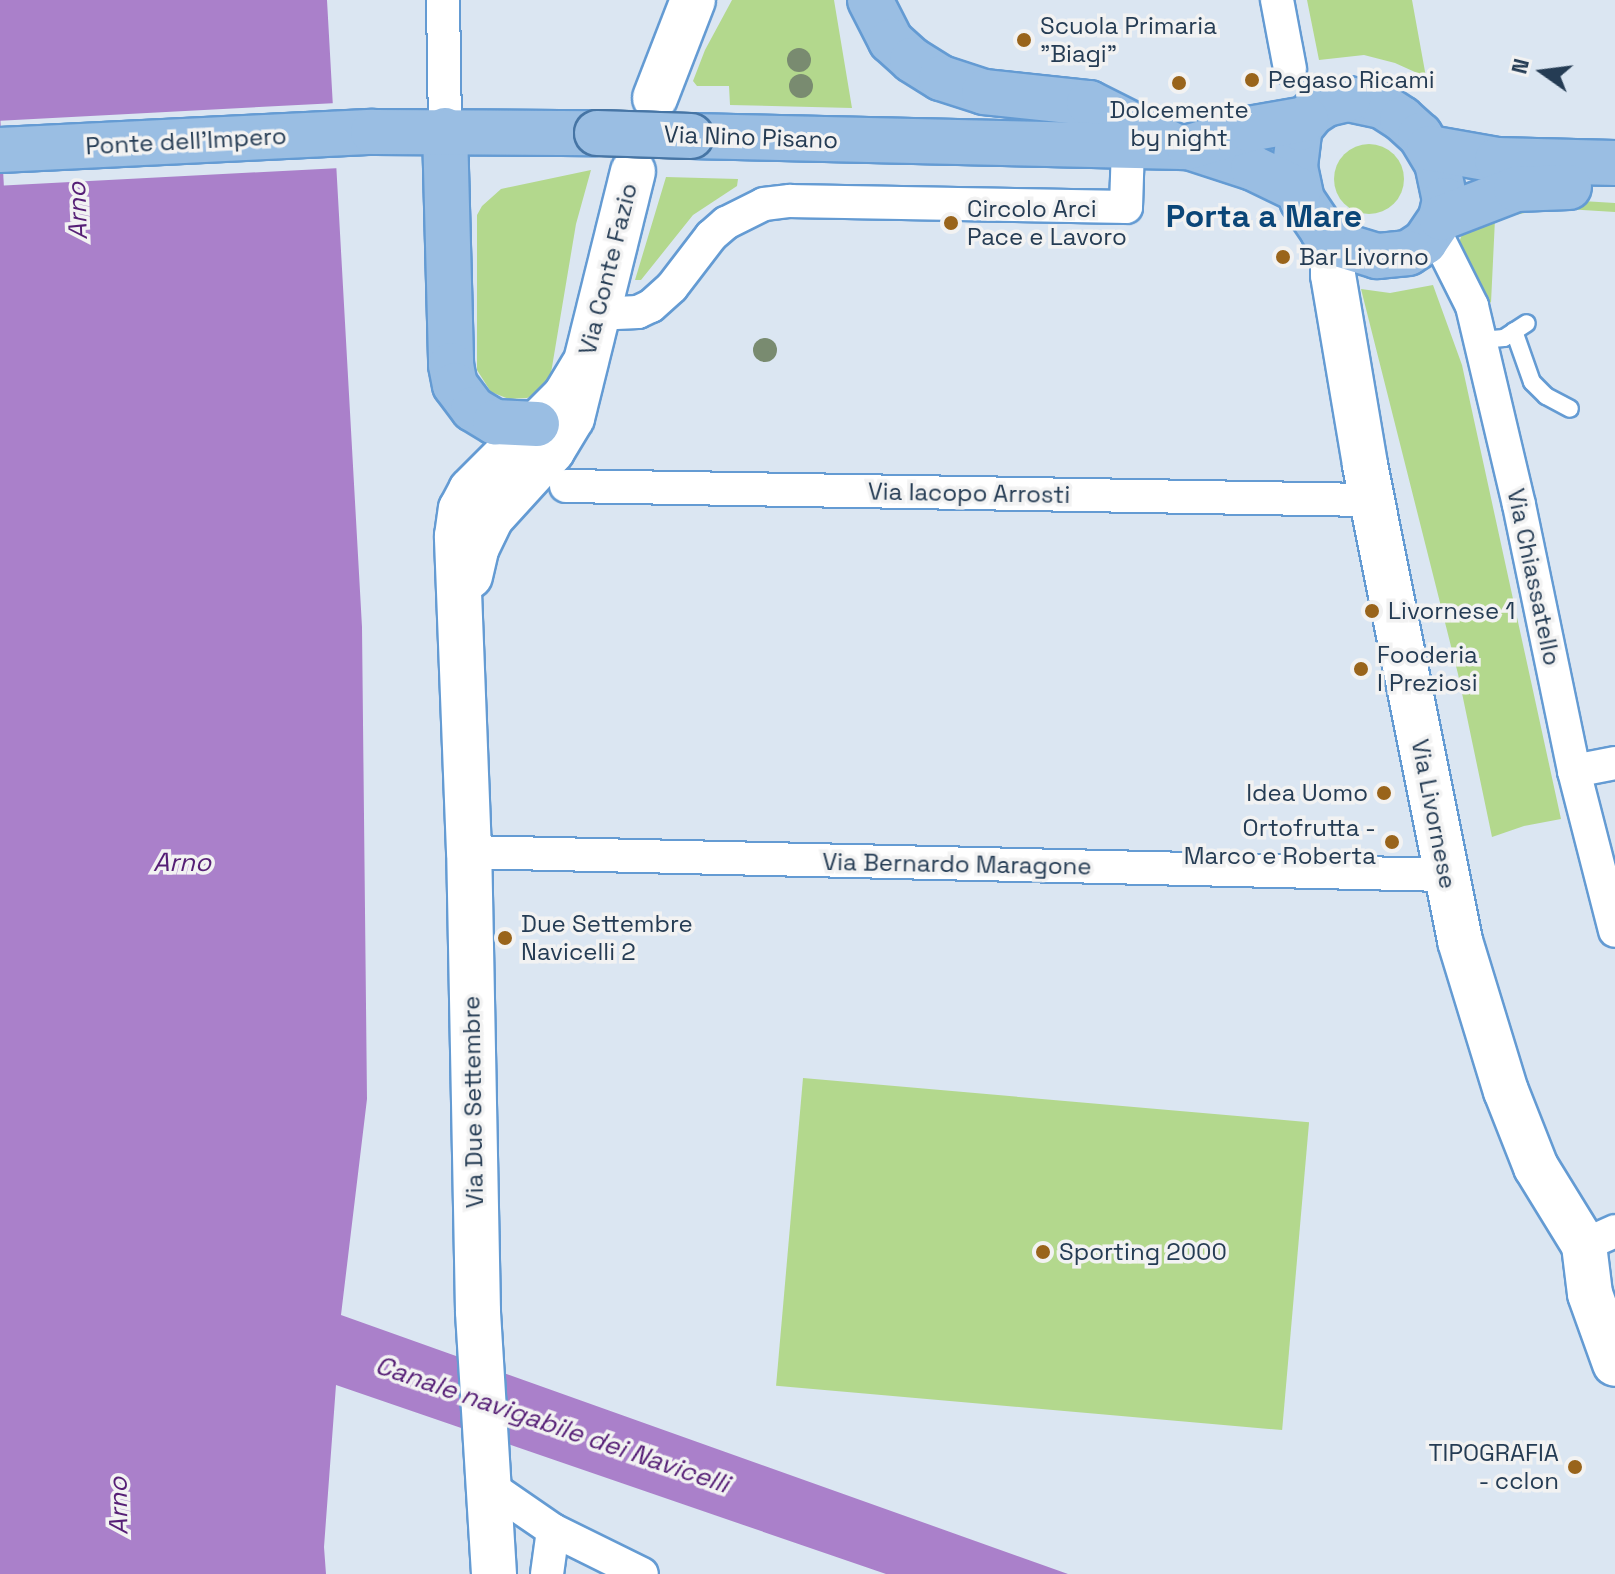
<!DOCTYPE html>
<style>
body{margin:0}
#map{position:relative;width:1615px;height:1574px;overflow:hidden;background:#dbe6f2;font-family:"Space Grotesk",sans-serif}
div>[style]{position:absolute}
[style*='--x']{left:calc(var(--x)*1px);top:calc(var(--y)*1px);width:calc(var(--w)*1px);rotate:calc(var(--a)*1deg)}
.green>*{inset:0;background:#b3d88d;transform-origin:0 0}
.round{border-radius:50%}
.water>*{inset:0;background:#aa80ca}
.pier>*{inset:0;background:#dbe6f2;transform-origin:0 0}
.roads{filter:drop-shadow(2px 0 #649bd3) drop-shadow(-2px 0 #649bd3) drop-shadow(0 2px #649bd3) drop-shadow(0 -2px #649bd3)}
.lane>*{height:16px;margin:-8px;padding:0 8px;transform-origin:8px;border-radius:8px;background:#fff}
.street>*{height:32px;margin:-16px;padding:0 16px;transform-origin:16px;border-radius:16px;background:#fff}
.secondary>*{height:44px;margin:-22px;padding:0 22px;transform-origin:22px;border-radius:22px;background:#fff}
.primary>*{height:44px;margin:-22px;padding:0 22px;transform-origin:22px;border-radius:22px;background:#9abee3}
.bridges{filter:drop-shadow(2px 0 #4675a5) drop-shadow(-2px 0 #4675a5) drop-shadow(0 2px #4675a5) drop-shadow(0 -2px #4675a5)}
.primary-bridge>*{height:44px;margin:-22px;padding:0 22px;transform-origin:22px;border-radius:22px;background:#9abee3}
.trees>*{width:24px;height:24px;margin:-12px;border-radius:50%;background:#798b70}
.dots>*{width:22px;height:22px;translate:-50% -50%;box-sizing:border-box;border:4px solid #f2f2f2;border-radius:50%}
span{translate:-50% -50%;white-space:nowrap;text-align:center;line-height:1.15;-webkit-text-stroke:7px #f2f2f2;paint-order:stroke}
.poi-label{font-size:24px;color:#253c54}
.left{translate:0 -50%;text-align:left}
.right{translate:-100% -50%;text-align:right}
.street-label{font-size:24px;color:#253c54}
.water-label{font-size:26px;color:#561f76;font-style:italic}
.district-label{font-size:32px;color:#0b4678;font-weight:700}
.north{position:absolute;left:1503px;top:32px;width:80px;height:80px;-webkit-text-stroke:6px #f2f2f2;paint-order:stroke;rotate:284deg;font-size:22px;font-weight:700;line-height:32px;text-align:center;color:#253c54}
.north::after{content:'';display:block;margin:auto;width:28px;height:36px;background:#253c54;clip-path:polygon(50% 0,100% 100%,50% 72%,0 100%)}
</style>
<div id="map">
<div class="green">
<div style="clip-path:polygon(732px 0,834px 0,852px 108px,730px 105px,729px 86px,697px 86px,693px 81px,705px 50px)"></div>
<div style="clip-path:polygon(1307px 0,1412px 0,1426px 77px,1395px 63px,1364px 55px,1319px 60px)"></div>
<div class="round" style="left:1334px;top:144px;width:70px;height:70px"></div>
<div style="clip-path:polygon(591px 170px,576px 224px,550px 379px,537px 394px,527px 398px,509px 399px,491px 392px,477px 370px,477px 215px,482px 206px,501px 189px)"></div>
<div style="clip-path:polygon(666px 177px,738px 179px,737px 186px,693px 215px,641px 280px,635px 280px)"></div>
<div style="clip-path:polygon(1533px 198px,1615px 203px,1615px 212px,1550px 208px,1495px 219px,1491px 303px,1461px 264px,1458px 246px,1463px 231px,1483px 213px)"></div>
<div style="clip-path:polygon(1433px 285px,1462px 365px,1561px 819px,1524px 826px,1492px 837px,1458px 674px,1361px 289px,1390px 293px)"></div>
<div style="left:803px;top:1078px;width:508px;height:309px;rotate:5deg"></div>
</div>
<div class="water">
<div style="clip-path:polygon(0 0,327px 0,362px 627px,367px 1099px,341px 1315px,1068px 1574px,886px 1574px,336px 1385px,324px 1547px,326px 1574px,0 1574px)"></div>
</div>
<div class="pier">
<div style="left:337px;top:103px;width:65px;height:337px;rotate:87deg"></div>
</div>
<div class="roads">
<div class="lane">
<div style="--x:1514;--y:331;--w:54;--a:70.6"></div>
<div style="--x:1532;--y:382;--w:20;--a:45"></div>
<div style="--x:1546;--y:396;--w:27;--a:28"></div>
<div style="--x:1481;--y:340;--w:23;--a:-5"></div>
<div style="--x:1504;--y:338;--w:27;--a:-33"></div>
</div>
<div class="street">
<div style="--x:443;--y:0;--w:130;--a:89.1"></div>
<div style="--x:1277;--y:0;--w:70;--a:79.3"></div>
<div style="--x:1434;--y:230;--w:85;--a:63.4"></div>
<div style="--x:1472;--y:306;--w:204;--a:76.7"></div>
<div style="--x:1519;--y:505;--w:272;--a:78.3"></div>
<div style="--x:1574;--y:771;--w:165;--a:75.6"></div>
<div style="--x:595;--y:314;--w:43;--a:-2.7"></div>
<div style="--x:638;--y:312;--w:14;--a:-25"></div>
<div style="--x:651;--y:306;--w:28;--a:-42"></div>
<div style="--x:672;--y:287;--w:64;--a:-52.6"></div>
<div style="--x:711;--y:236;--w:20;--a:-41"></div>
<div style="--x:726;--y:223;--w:42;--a:-26.6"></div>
<div style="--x:764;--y:204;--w:26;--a:-7"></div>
<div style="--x:790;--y:201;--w:336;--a:1"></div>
<div style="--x:1126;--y:207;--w:60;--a:-88.1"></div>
<div style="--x:566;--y:486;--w:806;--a:1"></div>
<div style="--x:1574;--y:771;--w:42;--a:-11"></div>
<div style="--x:469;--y:852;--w:976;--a:1.35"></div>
<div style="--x:1584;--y:1245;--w:34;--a:-24"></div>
<div style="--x:486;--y:1484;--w:81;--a:34.5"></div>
<div style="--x:553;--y:1530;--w:99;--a:26.3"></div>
<div style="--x:547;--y:1574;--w:44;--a:-82.2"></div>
</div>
<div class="secondary">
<div style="--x:655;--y:98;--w:105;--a:-68.8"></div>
<div style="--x:1333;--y:239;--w:36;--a:90"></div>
<div style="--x:1333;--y:275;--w:193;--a:80.4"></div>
<div style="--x:1365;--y:465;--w:485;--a:78.7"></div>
<div style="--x:1460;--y:941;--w:157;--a:73"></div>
<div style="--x:1506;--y:1091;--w:82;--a:68.5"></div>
<div style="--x:1536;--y:1167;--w:92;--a:58.4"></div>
<div style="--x:1584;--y:1245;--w:49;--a:83"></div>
<div style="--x:1590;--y:1294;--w:74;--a:70.3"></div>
<div style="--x:470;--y:576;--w:28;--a:-77"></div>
<div style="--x:476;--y:549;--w:34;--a:-64"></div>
<div style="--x:491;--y:518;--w:91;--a:-47.7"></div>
<div style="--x:552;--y:451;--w:39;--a:-59"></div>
<div style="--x:572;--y:418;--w:254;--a:-76.1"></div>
<div style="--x:494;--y:1574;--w:263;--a:-93.5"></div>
<div style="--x:478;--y:1311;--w:459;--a:-91.1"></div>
<div style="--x:469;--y:852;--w:316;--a:-92.2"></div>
<div style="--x:457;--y:536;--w:27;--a:-82"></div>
<div style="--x:461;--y:509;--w:21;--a:-62"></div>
<div style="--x:471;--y:490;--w:133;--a:-45"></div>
<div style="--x:565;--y:396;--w:35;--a:-59"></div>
</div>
<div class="primary">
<div style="--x:870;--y:0;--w:46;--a:62.9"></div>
<div style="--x:891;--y:41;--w:28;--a:42"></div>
<div style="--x:912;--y:60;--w:34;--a:32"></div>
<div style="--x:941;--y:78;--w:45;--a:18"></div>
<div style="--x:984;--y:92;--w:106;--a:6"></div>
<div style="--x:1089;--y:103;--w:94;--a:26.6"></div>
<div style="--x:1348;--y:99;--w:35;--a:12"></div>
<div style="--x:1382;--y:106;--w:24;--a:33"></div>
<div style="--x:1402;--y:119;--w:24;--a:42"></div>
<div style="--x:1420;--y:135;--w:33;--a:59"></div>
<div style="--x:1437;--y:163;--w:38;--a:78"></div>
<div style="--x:1445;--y:200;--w:18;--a:103"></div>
<div style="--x:1441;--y:218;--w:29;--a:124"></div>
<div style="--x:1425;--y:242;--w:20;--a:147"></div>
<div style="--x:1408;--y:253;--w:31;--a:174"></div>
<div style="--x:1377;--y:256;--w:37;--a:-163"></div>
<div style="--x:1342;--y:245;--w:24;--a:-144"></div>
<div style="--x:1323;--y:231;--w:37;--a:-124"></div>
<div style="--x:1302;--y:200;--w:35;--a:-102"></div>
<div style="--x:1295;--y:166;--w:38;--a:-83"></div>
<div style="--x:1300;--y:128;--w:19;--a:-51"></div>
<div style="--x:1312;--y:113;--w:17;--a:-33"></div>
<div style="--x:1326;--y:104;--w:23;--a:-13"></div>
<div style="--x:445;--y:130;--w:235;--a:88.5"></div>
<div style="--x:451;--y:365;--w:20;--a:79"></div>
<div style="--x:455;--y:385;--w:30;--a:53"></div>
<div style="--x:473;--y:409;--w:26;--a:31"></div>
<div style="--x:495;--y:422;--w:42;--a:2.7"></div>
<div style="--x:691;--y:136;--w:498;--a:1.3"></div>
<div style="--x:1189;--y:147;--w:67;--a:18.2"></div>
<div style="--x:1253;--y:168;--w:51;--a:25.6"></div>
<div style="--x:1189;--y:147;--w:63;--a:-16.7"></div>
<div style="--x:1249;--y:129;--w:58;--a:-10"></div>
<div style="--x:1429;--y:148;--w:69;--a:10"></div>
<div style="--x:1497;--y:160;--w:118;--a:1.5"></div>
<div style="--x:0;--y:150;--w:373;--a:-2.8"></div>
<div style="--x:373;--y:132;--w:224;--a:0.3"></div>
<div style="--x:1441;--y:218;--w:80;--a:-21.1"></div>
<div style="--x:1516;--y:189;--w:53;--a:-2.2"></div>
</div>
</div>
<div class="bridges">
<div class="primary-bridge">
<div style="--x:597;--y:133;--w:94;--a:1.8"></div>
</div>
</div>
<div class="trees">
<div style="left:799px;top:60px"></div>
<div style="left:801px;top:86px"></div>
<div style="left:765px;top:350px"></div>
</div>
<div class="dots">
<div style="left:1024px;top:40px;background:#99641b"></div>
<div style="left:1252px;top:80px;background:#99641b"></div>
<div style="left:1179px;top:83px;background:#99641b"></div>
<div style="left:951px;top:223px;background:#99641b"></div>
<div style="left:1283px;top:257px;background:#99641b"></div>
<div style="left:1372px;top:611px;background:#99641b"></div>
<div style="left:1361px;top:669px;background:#99641b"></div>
<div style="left:1384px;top:793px;background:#99641b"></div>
<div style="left:1392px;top:842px;background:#99641b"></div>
<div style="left:505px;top:938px;background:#99641b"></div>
<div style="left:1043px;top:1252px;background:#99641b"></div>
<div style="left:1575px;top:1467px;background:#99641b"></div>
</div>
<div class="poi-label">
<span class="left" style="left:1040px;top:40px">Scuola Primaria<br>"Biagi"</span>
<span class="left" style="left:1268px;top:80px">Pegaso Ricami</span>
<span style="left:1179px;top:124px">Dolcemente<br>by night</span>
<span class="left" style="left:967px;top:223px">Circolo Arci<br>Pace e Lavoro</span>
<span class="left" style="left:1299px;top:257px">Bar Livorno</span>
<span class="left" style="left:1388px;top:611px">Livornese 1</span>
<span class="left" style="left:1377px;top:669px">Fooderia<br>I Preziosi</span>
<span class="right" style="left:1368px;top:793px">Idea Uomo</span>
<span class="right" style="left:1376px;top:842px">Ortofrutta -<br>Marco e Roberta</span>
<span class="left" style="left:521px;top:938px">Due Settembre<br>Navicelli 2</span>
<span class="left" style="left:1059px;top:1252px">Sporting 2000</span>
<span class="right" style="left:1559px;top:1467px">TIPOGRAFIA<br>- cclon</span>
</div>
<div class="street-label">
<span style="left:751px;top:137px;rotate:2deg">Via Nino Pisano</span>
<span style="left:186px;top:141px;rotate:-3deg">Ponte dell'Impero</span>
<span style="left:608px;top:269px;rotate:-76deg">Via Conte Fazio</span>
<span style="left:969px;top:493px;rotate:1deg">Via Iacopo Arrosti</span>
<span style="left:1534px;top:577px;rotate:78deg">Via Chiassatello</span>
<span style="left:1434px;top:814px;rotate:79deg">Via Livornese</span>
<span style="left:957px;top:864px;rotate:1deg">Via Bernardo Maragone</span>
<span style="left:473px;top:1102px;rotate:-91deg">Via Due Settembre</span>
</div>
<div class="water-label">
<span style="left:78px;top:211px;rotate:-92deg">Arno</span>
<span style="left:182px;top:863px">Arno</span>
<span style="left:552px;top:1425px;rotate:19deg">Canale navigabile dei Navicelli</span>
<span style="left:119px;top:1506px;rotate:-91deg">Arno</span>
</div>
<div class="district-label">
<span style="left:1264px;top:216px">Porta a Mare</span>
</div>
<div class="north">N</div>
</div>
